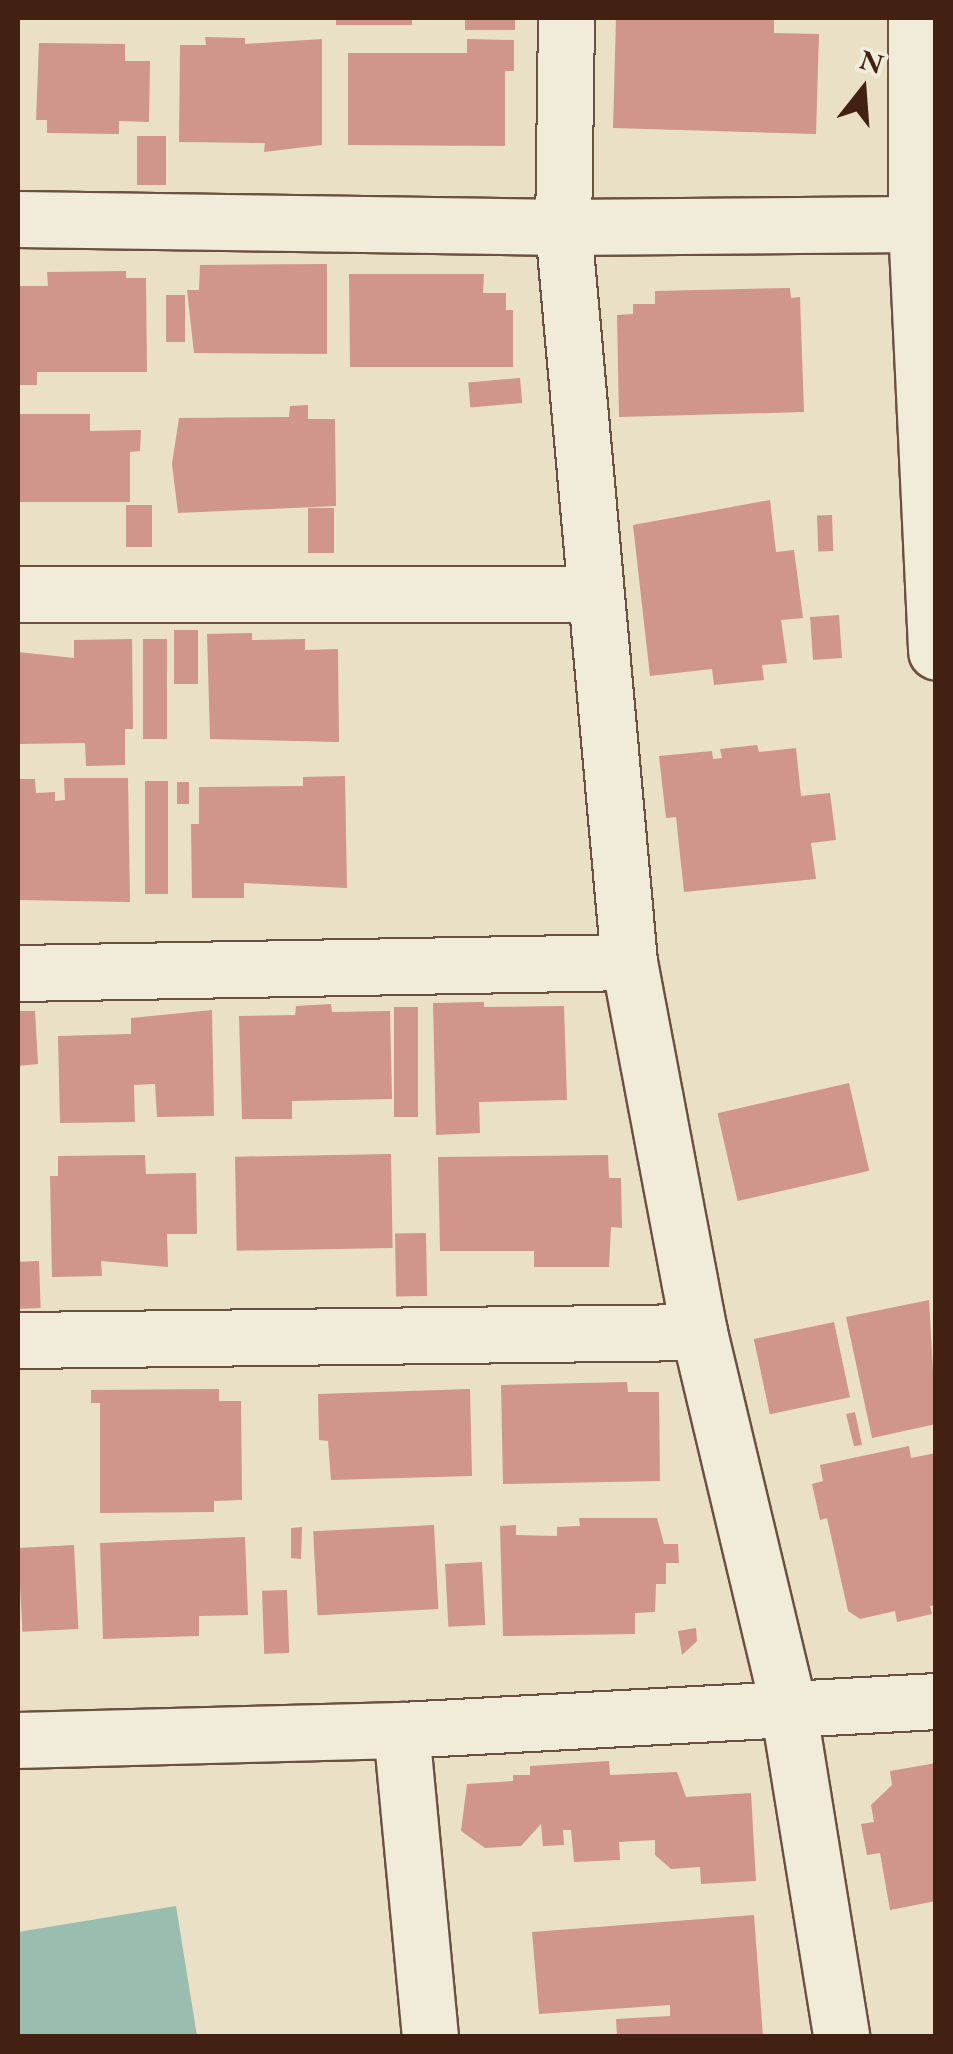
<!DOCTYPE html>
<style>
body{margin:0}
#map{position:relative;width:953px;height:2054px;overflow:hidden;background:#eae0c5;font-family:"EB Garamond",serif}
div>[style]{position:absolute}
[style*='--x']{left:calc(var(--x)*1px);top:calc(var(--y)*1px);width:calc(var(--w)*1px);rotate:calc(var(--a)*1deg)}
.water>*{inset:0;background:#99beaf}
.building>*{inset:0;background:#d0958b;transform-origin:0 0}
.roads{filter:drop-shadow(2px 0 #6c5140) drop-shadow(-2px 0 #6c5140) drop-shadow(0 2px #6c5140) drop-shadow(0 -2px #6c5140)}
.minor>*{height:55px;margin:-27.5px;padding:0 27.5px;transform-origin:27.5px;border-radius:27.5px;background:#f1ebd9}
.tertiary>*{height:55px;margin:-27.5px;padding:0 27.5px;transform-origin:27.5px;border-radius:27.5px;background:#f1ebd9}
span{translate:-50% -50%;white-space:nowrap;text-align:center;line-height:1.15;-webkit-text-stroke:8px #f1ebd9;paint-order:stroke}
.frame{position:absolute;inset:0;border:20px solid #422113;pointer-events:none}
.north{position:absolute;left:813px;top:40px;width:100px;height:100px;-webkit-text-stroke:8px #f1ebd9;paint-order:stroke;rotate:17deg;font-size:28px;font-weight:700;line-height:40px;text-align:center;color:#422113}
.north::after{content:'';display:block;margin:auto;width:35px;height:45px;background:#422113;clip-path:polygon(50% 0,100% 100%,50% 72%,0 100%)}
</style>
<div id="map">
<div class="water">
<div style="clip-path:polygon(176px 1906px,197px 2036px,18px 2036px,18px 1932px)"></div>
</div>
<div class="building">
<div style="left:336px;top:18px;width:76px;height:7px"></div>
<div style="left:465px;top:18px;width:50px;height:12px"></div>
<div style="clip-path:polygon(616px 18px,774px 18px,774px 33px,819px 34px,816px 134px,613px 128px)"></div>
<div style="clip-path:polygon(205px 37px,245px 38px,245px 44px,322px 39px,322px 145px,264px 152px,265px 143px,179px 142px,180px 45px,206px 45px)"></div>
<div style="clip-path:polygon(467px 39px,514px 40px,514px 71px,505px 71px,505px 146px,348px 145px,348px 53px,467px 53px)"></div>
<div style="clip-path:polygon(39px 43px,125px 44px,125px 61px,150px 61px,149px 122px,119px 121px,119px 134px,47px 133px,47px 120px,36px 120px)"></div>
<div style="left:137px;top:136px;width:29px;height:49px"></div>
<div style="clip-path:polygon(327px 264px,327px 354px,194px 353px,187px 290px,199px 290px,200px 265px)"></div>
<div style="clip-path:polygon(126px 271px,126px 278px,146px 278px,147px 372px,37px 372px,37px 385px,18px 385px,18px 286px,48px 286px,47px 272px)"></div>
<div style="clip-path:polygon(349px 274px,484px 274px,483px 293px,506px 293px,506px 310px,513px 310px,513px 367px,350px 367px)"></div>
<div style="clip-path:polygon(790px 288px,791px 298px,800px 297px,804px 412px,619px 417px,617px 315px,633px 314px,633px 304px,655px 304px,655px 291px)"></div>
<div style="left:185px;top:295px;width:47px;height:19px;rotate:90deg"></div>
<div style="left:520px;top:378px;width:25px;height:52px;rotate:85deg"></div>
<div style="clip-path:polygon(308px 405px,308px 419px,335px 419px,336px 506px,178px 513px,172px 464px,179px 418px,289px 417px,290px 406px)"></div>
<div style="clip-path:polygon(18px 414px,90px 414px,90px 431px,141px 430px,140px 451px,130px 452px,130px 502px,18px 502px)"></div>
<div style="clip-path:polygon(770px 500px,776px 552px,794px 550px,803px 618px,781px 620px,787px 663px,762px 665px,764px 680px,714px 685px,712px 669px,650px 676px,633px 525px)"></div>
<div style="left:126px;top:505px;width:26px;height:42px"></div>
<div style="left:334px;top:508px;width:45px;height:26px;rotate:90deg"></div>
<div style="left:832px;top:515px;width:36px;height:15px;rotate:88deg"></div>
<div style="left:839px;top:615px;width:43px;height:29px;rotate:86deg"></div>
<div style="left:174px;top:630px;width:24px;height:54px"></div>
<div style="clip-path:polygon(252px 633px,252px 640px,305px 639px,305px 650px,338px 649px,339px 742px,210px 739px,207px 634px)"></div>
<div style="clip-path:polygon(132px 639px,133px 729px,125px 729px,125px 765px,86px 766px,85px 743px,20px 744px,18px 652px,74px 658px,74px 640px)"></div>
<div style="left:143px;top:639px;width:24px;height:100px"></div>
<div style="clip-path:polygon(757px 745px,759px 752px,796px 748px,801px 796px,830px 793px,836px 840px,811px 843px,816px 879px,684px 892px,676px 817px,666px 818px,659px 756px,712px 751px,713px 759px,722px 758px,720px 749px)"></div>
<div style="clip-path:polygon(345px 776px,347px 888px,244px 883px,244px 898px,192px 898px,191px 824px,199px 824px,199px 787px,303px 786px,303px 777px)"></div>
<div style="clip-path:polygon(64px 778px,128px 778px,130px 902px,18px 900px,19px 779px,35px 779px,36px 793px,55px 792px,55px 801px,65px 800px)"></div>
<div style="left:145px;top:781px;width:23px;height:113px"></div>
<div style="left:177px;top:782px;width:12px;height:22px"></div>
<div style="clip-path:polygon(484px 1002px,484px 1007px,564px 1006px,567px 1100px,479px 1102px,480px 1133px,436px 1135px,433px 1003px)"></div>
<div style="clip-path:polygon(331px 1004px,332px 1012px,390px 1011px,392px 1099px,292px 1101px,292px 1119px,242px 1119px,239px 1016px,295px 1015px,296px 1006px)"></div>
<div style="left:394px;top:1007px;width:24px;height:110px"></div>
<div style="clip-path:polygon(212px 1010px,214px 1116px,157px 1117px,155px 1084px,134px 1085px,135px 1122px,60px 1123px,58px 1036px,131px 1034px,131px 1018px)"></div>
<div style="clip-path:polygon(18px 1011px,35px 1011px,38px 1064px,18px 1066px)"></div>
<div style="left:849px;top:1083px;width:90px;height:135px;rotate:77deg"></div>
<div style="left:391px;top:1154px;width:94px;height:156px;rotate:89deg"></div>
<div style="clip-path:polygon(145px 1155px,146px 1174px,196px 1173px,197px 1234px,167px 1234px,168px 1267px,101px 1261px,102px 1276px,52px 1277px,50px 1176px,58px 1176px,58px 1156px)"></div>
<div style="clip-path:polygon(608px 1155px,609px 1178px,621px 1178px,622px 1228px,611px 1227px,609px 1267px,534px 1267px,534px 1251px,440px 1251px,438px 1157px)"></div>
<div style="left:426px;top:1233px;width:63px;height:31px;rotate:89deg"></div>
<div style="left:39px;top:1261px;width:47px;height:21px;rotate:88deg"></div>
<div style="clip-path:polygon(929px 1300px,936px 1424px,872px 1438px,846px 1317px)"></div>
<div style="left:834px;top:1322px;width:77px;height:82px;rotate:78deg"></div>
<div style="clip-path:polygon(627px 1382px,628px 1392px,659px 1392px,660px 1481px,503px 1484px,501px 1385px)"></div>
<div style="clip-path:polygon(219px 1389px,219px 1401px,241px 1401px,242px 1500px,214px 1501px,214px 1512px,100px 1513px,100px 1403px,91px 1403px,91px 1390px)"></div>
<div style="clip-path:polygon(470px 1389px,472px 1476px,331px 1480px,328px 1441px,319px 1440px,318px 1394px)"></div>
<div style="clip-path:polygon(855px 1412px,862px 1445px,854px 1446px,846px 1414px)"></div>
<div style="clip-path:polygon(909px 1446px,911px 1458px,936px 1453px,936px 1605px,930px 1606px,932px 1614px,897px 1622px,895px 1611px,860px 1619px,848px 1611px,827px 1518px,820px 1520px,812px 1484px,823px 1481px,820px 1465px)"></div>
<div style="clip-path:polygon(579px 1518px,657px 1518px,664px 1544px,678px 1544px,679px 1563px,666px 1563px,666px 1584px,656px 1584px,655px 1612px,635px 1613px,635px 1634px,503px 1636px,500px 1526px,516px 1525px,516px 1535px,557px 1536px,557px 1527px,580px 1526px)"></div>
<div style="left:434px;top:1525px;width:84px;height:121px;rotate:87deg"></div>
<div style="clip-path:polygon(302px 1527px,301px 1559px,291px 1558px,291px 1528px)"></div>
<div style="clip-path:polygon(245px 1537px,248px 1615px,199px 1616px,199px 1636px,103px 1639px,100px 1543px)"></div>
<div style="left:74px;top:1545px;width:84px;height:56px;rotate:87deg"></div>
<div style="left:482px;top:1562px;width:63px;height:37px;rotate:87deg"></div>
<div style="left:287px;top:1590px;width:63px;height:25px;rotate:88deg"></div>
<div style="clip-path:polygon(696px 1628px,697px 1641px,682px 1655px,678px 1631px)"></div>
<div style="clip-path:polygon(609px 1761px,610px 1775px,677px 1772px,686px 1797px,751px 1793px,756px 1881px,701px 1884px,700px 1867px,671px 1869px,655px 1855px,655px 1840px,619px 1842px,620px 1860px,574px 1862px,571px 1830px,563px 1830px,564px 1845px,543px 1846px,541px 1824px,521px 1846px,485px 1848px,461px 1831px,467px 1784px,513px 1781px,513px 1775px,530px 1775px,530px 1766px)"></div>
<div style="clip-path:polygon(936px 1763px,936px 1901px,890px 1910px,880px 1853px,867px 1855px,861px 1824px,874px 1822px,871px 1805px,892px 1785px,890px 1771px)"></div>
<div style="clip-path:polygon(754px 1915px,763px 2036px,617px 2036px,616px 2019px,670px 2016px,670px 2005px,539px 2014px,532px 1932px)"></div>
</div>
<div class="roads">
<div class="minor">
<div style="--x:566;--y:18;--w:209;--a:90.8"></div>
<div style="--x:563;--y:227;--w:738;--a:84.87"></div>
<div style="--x:629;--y:962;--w:377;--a:79.3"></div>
<div style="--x:699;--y:1332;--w:385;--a:76.6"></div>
<div style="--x:788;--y:1707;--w:333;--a:80.8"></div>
<div style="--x:18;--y:219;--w:545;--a:0.84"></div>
<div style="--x:563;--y:227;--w:353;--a:-0.5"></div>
<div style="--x:18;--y:594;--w:574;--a:0"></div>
<div style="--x:18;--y:973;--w:611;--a:-1.03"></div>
<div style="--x:18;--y:1340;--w:681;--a:-0.67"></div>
<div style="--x:401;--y:1730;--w:307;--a:84.6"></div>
<div style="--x:18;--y:1740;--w:383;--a:-1.5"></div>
<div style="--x:401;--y:1730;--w:536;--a:-3.1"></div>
</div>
<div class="tertiary">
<div style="--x:916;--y:18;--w:206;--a:90"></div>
<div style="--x:916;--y:224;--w:428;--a:87.3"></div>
</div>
</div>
<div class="frame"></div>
<div class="north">N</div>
</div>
